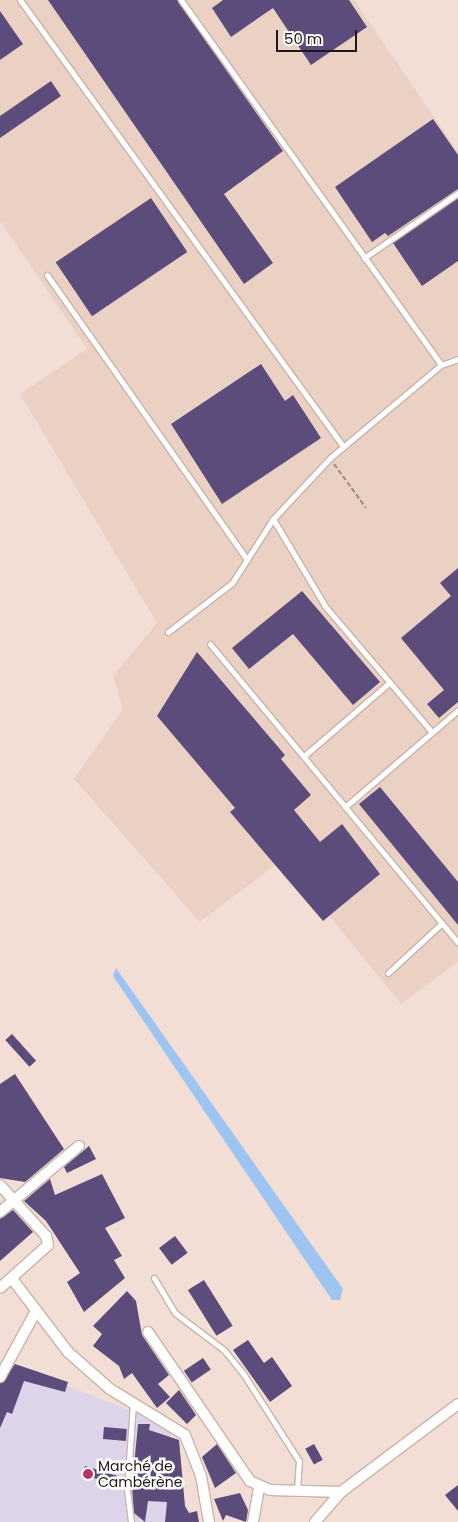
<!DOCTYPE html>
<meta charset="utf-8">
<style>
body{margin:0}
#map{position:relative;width:458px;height:1522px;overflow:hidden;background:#f2ded4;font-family:Poppins,sans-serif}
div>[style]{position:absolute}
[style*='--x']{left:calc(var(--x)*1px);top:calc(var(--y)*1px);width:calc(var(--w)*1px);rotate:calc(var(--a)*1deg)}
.commercial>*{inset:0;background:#ded4e9}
.built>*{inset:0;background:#ebd1c3}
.water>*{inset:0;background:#9ec5f2}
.building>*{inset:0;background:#5b4c7b;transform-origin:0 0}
.path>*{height:2px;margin-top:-1px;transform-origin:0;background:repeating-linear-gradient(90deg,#998b84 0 5px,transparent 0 7.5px)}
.roads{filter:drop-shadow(1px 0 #c7b4aa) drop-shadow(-1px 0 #c7b4aa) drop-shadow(0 1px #c7b4aa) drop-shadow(0 -1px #c7b4aa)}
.lane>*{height:5px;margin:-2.5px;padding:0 2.5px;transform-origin:2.5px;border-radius:2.5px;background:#fff}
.street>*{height:10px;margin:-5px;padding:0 5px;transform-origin:5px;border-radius:5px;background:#fff}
.dots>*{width:14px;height:14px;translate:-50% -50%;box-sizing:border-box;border:2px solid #fff;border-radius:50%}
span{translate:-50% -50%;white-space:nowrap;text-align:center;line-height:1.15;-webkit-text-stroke:5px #fff;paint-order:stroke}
.poi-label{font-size:14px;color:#1f1915}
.left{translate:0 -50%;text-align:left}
.scale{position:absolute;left:276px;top:30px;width:81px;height:22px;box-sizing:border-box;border:2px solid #1f1915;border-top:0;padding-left:6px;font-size:15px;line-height:18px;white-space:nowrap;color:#1f1915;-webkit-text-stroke:4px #fff;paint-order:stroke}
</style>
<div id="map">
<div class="commercial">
<div style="clip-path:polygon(5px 1361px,169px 1426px,184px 1522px,0 1522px,0 1375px)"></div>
</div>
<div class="built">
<div style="clip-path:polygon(0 0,354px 0,458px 152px,458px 962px,401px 1004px,283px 859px,200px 922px,74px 779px,123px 709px,113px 676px,157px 623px,20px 394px,87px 349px,0 221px)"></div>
</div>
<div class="water">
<div style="clip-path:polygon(116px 968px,343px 1289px,340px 1300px,332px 1300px,113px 976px)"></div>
</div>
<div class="building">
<div style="clip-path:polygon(48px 0,177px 0,283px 151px,224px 194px,273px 263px,244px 284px)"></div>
<div style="clip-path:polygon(223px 0,349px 0,367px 27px,311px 65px,273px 8px,231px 37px,212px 8px)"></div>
<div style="clip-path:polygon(0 11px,23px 44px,0 60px)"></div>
<div style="clip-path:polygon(51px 81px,61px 96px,0 138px,0 116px)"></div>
<div style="clip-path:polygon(433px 119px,458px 155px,458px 189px,388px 236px,385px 233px,372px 242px,335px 187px)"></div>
<div style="left:151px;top:198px;width:65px;height:115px;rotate:56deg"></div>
<div style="clip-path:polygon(458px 198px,458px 261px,422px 286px,393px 243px)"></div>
<div style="clip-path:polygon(261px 364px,285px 401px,293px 395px,321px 438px,222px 504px,171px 424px)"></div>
<div style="clip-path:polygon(458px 568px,458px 702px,439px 718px,427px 704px,444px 690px,401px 638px,451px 596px,440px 583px)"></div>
<div style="clip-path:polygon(302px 591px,380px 682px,353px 705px,293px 634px,249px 669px,232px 648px)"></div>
<div style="clip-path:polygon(197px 652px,285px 755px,281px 759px,311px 795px,294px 810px,320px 842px,342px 824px,380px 874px,323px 921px,230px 812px,235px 808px,157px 716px)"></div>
<div style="clip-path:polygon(380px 787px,458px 882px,458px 925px,359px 804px)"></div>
<div style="left:12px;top:1034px;width:36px;height:9px;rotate:48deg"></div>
<div style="clip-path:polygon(15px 1074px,64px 1149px,25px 1182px,0 1178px,0 1084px)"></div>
<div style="clip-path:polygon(89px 1146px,96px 1159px,67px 1173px,64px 1167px)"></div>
<div style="clip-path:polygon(102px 1174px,125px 1218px,105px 1228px,122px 1256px,114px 1260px,125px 1278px,84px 1312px,67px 1282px,80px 1273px,46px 1221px,24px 1201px,50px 1179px,55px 1195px)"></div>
<div style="clip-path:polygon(13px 1210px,33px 1232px,0 1261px,0 1219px)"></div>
<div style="left:175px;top:1236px;width:21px;height:20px;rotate:53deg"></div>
<div style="left:204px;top:1280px;width:54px;height:19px;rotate:58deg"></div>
<div style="clip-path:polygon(127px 1291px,136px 1301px,142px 1335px,169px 1375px,158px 1384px,170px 1397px,157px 1408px,132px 1373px,124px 1379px,119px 1366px,93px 1346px,102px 1334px,93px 1326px)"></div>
<div style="clip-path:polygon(248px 1340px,264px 1363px,272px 1357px,292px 1386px,270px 1402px,233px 1350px)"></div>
<div style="left:203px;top:1358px;width:14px;height:23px;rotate:56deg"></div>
<div style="clip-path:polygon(15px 1364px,68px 1382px,65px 1392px,24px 1381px,12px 1414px,7px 1412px,0 1428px,0 1384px)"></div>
<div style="clip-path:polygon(179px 1390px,196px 1415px,187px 1424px,166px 1403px)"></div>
<div style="clip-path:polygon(138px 1424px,150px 1424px,149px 1430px,179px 1440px,185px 1506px,189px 1513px,197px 1511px,199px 1522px,165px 1522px,167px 1502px,148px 1501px,145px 1522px,134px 1513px,132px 1487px)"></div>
<div style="left:104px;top:1427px;width:23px;height:12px;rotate:5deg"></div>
<div style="clip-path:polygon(217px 1444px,236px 1473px,215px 1488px,202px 1457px)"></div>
<div style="left:314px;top:1444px;width:18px;height:10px;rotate:61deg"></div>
<div style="left:85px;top:1466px;width:34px;height:9px;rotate:17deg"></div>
<div style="clip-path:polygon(458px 1485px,458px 1511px,445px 1495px)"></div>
<div style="clip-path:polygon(240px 1493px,248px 1510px,246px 1522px,226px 1515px,223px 1521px,214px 1499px)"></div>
</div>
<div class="path">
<div style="--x:334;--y:464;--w:54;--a:54"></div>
</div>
<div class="roads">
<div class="lane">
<div style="--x:20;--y:0;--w:551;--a:54.09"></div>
<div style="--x:181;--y:0;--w:448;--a:54.5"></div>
<div style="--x:364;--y:258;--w:114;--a:-34.7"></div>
<div style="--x:47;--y:275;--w:348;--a:54.9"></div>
<div style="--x:273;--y:519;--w:101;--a:59.1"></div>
<div style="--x:325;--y:606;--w:165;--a:49.7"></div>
<div style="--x:168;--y:632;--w:81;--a:-37.4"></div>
<div style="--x:232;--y:583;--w:76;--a:-57.4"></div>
<div style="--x:273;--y:519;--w:83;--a:-46.9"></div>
<div style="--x:330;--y:458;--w:145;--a:-40"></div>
<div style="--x:441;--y:365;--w:18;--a:-19"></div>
<div style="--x:210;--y:644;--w:388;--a:50.3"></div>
<div style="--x:304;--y:756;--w:113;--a:-40.7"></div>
<div style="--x:345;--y:807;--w:149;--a:-40.6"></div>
<div style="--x:388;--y:973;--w:72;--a:-42.8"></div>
<div style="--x:154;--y:1278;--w:41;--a:59"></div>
<div style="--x:175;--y:1313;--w:61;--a:37.1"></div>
<div style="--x:224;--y:1350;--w:32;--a:51"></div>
<div style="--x:244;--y:1375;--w:102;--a:57.4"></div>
<div style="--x:299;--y:1461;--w:29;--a:94"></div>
<div style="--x:131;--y:1522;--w:33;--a:-97"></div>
<div style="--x:127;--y:1489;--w:85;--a:-86"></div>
</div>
<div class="street">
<div style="--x:0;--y:1185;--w:69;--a:48"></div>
<div style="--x:46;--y:1236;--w:9;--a:77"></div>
<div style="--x:48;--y:1245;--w:64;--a:138.1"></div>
<div style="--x:0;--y:1212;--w:103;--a:-39.9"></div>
<div style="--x:13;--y:1280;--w:91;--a:52.6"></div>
<div style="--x:68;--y:1352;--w:56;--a:41.4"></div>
<div style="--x:110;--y:1389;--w:88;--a:31.5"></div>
<div style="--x:185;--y:1435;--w:44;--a:68.7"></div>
<div style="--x:201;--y:1476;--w:47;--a:80.1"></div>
<div style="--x:148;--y:1332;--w:181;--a:55.6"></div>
<div style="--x:250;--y:1481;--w:22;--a:24"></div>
<div style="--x:270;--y:1490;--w:71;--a:1.6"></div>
<div style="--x:0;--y:1377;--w:73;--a:-61.3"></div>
<div style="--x:253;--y:1522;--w:36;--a:-80"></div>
<div style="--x:315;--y:1522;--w:40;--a:-49"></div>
<div style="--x:341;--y:1492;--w:146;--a:-36.9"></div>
</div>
</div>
<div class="dots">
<div style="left:88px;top:1474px;background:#bb3169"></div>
</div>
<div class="poi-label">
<span class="left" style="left:98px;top:1474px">Marché de<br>Cambérène</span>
</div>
<div class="scale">50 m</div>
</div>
